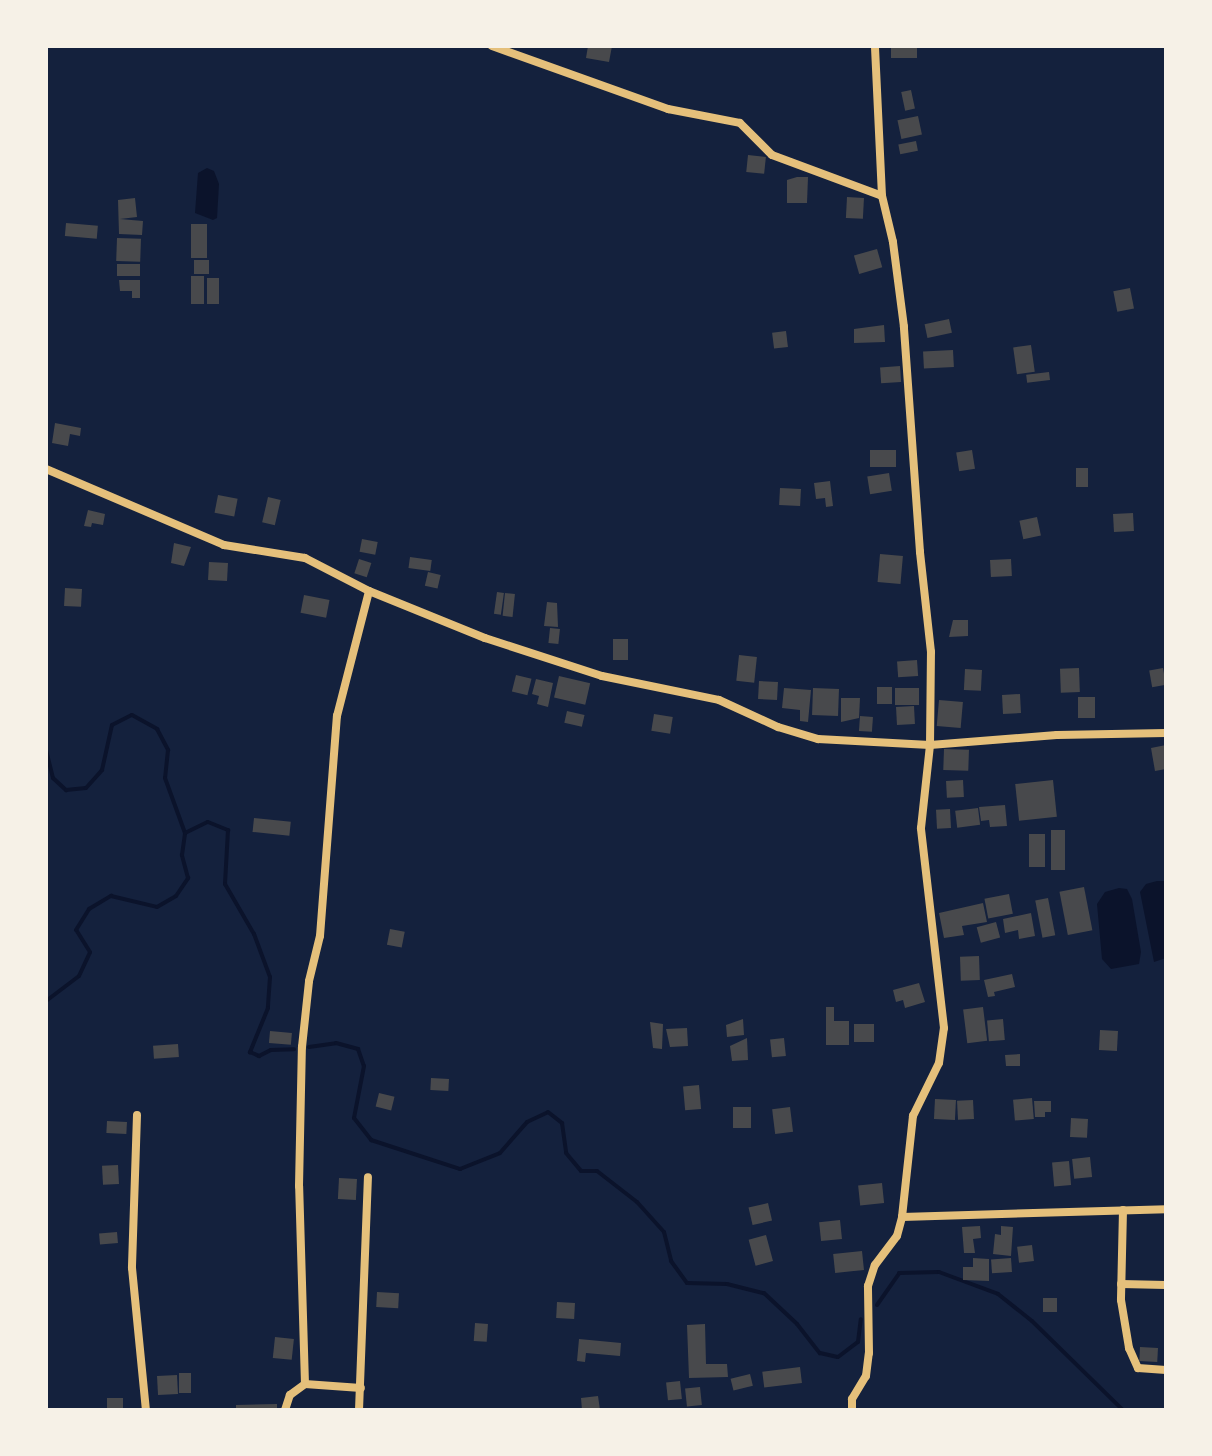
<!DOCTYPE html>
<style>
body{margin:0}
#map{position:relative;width:1212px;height:1456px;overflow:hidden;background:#14213d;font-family:"DejaVu Sans",sans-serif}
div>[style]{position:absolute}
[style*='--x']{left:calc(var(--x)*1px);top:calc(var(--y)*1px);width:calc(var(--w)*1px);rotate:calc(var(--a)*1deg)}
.water>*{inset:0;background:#0b132b}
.stream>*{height:4px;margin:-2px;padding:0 2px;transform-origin:2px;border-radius:2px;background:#0b132b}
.building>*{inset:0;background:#48494c;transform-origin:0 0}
.minor>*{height:8px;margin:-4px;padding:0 4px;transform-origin:4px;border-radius:4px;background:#e5c07b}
span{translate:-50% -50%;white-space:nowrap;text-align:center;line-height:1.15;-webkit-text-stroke:7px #f6f1e7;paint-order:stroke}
.frame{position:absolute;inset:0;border:48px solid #f6f1e7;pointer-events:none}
</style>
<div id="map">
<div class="water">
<div style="clip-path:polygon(207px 168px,214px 171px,219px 184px,217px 218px,213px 220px,195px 213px,198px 173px)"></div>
<div style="clip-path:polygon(1157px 881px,1166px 881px,1166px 958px,1154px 962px,1140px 892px,1146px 884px)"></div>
<div style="clip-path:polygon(1119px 888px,1127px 889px,1132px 899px,1141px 952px,1139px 964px,1111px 969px,1102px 959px,1097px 904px,1105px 892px)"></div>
</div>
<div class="stream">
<div style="--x:46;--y:750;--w:29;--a:76"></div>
<div style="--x:53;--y:778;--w:18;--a:43"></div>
<div style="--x:66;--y:790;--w:20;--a:-6"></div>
<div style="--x:86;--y:788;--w:24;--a:-48"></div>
<div style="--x:102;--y:770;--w:46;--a:-77.5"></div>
<div style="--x:112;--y:725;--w:22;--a:-27"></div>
<div style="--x:132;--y:715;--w:29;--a:29"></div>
<div style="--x:157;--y:729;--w:24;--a:62"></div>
<div style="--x:168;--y:750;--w:28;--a:96"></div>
<div style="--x:165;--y:778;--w:59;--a:70"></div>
<div style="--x:46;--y:1001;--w:41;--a:-37.1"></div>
<div style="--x:79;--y:976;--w:26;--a:-65"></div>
<div style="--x:90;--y:952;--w:26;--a:-122"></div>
<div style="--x:76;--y:930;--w:25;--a:-58"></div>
<div style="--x:89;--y:909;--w:26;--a:-31"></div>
<div style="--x:111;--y:896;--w:47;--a:13.4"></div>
<div style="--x:157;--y:907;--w:22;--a:-30"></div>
<div style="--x:176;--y:896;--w:22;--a:-56"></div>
<div style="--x:188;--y:878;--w:24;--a:-105"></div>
<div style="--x:182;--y:855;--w:22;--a:-82"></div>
<div style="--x:185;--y:833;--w:25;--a:-26"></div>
<div style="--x:208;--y:822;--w:22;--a:22"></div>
<div style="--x:228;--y:830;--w:54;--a:93.2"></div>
<div style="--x:225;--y:884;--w:58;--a:59.9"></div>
<div style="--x:254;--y:934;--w:46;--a:69.6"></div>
<div style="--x:270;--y:977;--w:31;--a:94"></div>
<div style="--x:268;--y:1008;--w:48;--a:112.2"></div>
<div style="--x:250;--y:1052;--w:10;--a:24"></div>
<div style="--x:259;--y:1056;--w:13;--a:-27"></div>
<div style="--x:271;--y:1050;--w:23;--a:-2"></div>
<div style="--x:309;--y:1047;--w:27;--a:-8"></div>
<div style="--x:336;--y:1043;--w:23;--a:15"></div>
<div style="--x:358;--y:1049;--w:18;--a:71"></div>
<div style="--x:364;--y:1066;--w:53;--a:100.9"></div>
<div style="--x:354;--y:1118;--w:28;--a:52"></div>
<div style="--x:371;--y:1140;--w:94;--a:18"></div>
<div style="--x:460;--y:1169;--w:43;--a:-21.8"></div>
<div style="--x:500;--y:1153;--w:41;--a:-48.9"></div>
<div style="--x:527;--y:1122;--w:23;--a:-25"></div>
<div style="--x:548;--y:1112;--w:18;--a:38"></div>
<div style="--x:562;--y:1123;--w:30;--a:82"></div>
<div style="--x:566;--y:1153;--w:23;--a:50"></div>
<div style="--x:581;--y:1171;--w:16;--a:0"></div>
<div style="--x:597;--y:1171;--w:51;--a:37.8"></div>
<div style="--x:637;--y:1202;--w:40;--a:48"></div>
<div style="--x:664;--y:1232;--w:30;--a:76"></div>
<div style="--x:671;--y:1261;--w:27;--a:54"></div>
<div style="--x:687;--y:1283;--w:40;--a:1.4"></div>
<div style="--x:727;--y:1284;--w:38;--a:14"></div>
<div style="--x:764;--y:1293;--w:45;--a:43.2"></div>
<div style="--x:797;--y:1324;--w:37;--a:52"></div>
<div style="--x:820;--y:1353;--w:18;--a:13"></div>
<div style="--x:838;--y:1357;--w:25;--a:-37"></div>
<div style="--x:858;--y:1342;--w:23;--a:-83"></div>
<div style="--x:877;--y:1305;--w:39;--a:-55"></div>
<div style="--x:899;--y:1273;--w:40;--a:-1.4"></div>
<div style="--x:939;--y:1272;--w:63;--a:20.4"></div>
<div style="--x:998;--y:1294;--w:43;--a:38.5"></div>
<div style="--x:1032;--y:1321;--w:127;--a:44.4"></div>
</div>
<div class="building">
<div style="clip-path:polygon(588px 46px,612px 46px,609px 62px,586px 58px)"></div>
<div style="left:891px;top:46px;width:26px;height:12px"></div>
<div style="left:911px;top:90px;width:19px;height:10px;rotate:78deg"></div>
<div style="left:918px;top:116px;width:19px;height:21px;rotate:78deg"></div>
<div style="left:916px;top:141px;width:10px;height:18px;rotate:79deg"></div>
<div style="left:748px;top:155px;width:18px;height:17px;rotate:6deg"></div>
<div style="clip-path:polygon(797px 177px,808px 177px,807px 203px,787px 203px,787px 180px)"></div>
<div style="left:847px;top:197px;width:17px;height:21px;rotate:3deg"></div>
<div style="clip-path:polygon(135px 198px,137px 217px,120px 219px,143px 221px,142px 235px,119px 234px,118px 200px)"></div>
<div style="left:66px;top:223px;width:32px;height:13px;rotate:5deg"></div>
<div style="left:191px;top:224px;width:16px;height:34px"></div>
<div style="left:117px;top:238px;width:24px;height:23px;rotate:2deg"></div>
<div style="left:877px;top:249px;width:19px;height:24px;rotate:74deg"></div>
<div style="left:194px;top:260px;width:15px;height:14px"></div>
<div style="left:117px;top:264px;width:23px;height:12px"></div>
<div style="left:191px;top:276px;width:13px;height:28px"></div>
<div style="left:207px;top:278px;width:12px;height:26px"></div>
<div style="clip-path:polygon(119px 280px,140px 280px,140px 298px,132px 298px,132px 291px,120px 291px)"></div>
<div style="left:1130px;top:288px;width:21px;height:17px;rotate:79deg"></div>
<div style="left:949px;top:319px;width:14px;height:25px;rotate:78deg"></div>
<div style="clip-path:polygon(884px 325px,885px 342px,854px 343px,854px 329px)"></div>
<div style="left:786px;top:331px;width:16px;height:14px;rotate:83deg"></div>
<div style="left:1031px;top:345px;width:27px;height:18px;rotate:82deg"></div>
<div style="left:953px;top:350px;width:17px;height:30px;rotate:87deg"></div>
<div style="left:900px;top:366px;width:16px;height:20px;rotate:86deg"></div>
<div style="left:1049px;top:372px;width:8px;height:23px;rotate:83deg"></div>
<div style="clip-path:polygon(55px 423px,81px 428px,80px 436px,70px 434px,68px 446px,52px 443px)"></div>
<div style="left:870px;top:450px;width:26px;height:17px"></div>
<div style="left:972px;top:450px;width:19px;height:16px;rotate:81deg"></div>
<div style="left:1076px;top:468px;width:12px;height:19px"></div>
<div style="left:889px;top:473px;width:18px;height:22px;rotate:81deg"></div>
<div style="clip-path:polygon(830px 481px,833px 506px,826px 507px,825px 498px,816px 499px,814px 483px)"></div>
<div style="left:780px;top:488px;width:21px;height:17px;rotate:3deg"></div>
<div style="left:218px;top:495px;width:20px;height:18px;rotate:11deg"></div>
<div style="left:268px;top:497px;width:13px;height:26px;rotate:13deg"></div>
<div style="clip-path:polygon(88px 510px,105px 514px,103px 525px,92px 523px,91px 527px,84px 526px)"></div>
<div style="left:1133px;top:513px;width:18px;height:20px;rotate:87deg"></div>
<div style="left:1037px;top:517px;width:19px;height:18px;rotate:78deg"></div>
<div style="left:362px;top:539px;width:16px;height:13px;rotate:11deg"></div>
<div style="clip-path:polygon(174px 543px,191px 547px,184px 566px,171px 563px)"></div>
<div style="left:880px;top:554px;width:23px;height:28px;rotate:5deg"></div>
<div style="left:410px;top:557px;width:22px;height:11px;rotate:8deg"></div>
<div style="left:359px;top:559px;width:13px;height:15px;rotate:18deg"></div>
<div style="left:1011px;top:559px;width:17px;height:21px;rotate:87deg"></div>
<div style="left:209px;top:562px;width:19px;height:18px;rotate:3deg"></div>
<div style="left:428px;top:572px;width:13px;height:14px;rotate:13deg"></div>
<div style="left:65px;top:588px;width:17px;height:18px;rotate:3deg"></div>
<div style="left:497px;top:592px;width:7px;height:22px;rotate:8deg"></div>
<div style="left:505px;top:593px;width:10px;height:23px;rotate:6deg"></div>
<div style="left:304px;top:595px;width:26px;height:18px;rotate:11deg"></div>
<div style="clip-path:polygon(547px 602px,557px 603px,558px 627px,544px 626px)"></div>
<div style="clip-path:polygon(953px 620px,968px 620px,968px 636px,949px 637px)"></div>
<div style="left:550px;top:628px;width:10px;height:15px;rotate:6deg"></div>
<div style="left:613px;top:639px;width:15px;height:21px"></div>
<div style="left:739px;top:655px;width:18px;height:26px;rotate:6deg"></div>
<div style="left:917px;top:660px;width:16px;height:20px;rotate:86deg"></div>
<div style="left:1079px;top:668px;width:24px;height:19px;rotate:88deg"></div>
<div style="left:1163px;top:668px;width:17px;height:14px;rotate:80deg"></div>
<div style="left:965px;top:669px;width:17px;height:21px;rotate:3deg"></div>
<div style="left:516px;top:675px;width:16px;height:17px;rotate:14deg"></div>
<div style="left:559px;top:676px;width:32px;height:22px;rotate:13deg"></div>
<div style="clip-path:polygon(536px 679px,553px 683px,548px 707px,537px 704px,539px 696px,532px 694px)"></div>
<div style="left:759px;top:681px;width:19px;height:18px;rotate:3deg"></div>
<div style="left:877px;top:687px;width:15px;height:17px"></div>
<div style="clip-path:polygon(784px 688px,811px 690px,808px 722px,800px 721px,800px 710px,782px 708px)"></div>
<div style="left:813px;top:688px;width:26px;height:27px;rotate:2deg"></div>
<div style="left:895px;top:688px;width:24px;height:17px"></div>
<div style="left:1020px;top:694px;width:19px;height:18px;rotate:87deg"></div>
<div style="left:1078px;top:697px;width:17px;height:21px"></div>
<div style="clip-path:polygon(841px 698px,860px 698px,859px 718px,841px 722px)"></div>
<div style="left:939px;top:700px;width:24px;height:26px;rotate:5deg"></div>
<div style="left:914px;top:706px;width:18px;height:18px;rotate:87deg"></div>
<div style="left:567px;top:711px;width:18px;height:12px;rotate:13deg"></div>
<div style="left:654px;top:714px;width:19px;height:17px;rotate:9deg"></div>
<div style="left:860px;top:716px;width:13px;height:15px;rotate:4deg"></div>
<div style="clip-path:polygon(1166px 745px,1166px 769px,1155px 771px,1151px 748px)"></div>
<div style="left:944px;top:749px;width:25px;height:21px;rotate:2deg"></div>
<div style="left:963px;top:780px;width:17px;height:17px;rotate:87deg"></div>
<div style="left:1053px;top:780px;width:37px;height:38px;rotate:84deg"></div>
<div style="clip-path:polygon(1005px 805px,1007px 826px,990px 827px,989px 820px,981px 821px,979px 807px)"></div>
<div style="left:978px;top:808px;width:17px;height:23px;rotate:83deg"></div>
<div style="left:950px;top:809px;width:19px;height:14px;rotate:87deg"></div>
<div style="left:254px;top:818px;width:37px;height:14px;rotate:6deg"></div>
<div style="left:1051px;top:830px;width:14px;height:40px"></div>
<div style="left:1029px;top:834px;width:16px;height:33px"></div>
<div style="left:1084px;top:887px;width:44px;height:25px;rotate:79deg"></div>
<div style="left:1009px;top:894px;width:20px;height:25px;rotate:79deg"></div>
<div style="left:1048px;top:898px;width:38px;height:13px;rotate:79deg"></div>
<div style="clip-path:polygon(983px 903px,987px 922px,962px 926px,964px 935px,944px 938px,939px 913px)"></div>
<div style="clip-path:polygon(1031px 913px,1035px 936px,1019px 939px,1018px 930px,1005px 933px,1003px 919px)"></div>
<div style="left:996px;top:922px;width:16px;height:20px;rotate:75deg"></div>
<div style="left:390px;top:929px;width:15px;height:16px;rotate:11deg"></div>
<div style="left:979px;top:956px;width:24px;height:19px;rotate:88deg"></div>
<div style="clip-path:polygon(1012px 974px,1015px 987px,994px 992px,995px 996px,988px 997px,984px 980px)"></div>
<div style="clip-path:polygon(919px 983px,925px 1002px,905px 1008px,903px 1000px,896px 1002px,893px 990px)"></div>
<div style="clip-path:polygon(826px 1007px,834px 1007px,834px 1021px,849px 1021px,849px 1045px,826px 1045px)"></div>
<div style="left:983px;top:1007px;width:34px;height:20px;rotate:83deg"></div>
<div style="clip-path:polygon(743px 1019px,744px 1035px,727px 1037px,726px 1025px)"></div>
<div style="left:1003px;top:1019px;width:21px;height:16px;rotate:85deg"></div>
<div style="clip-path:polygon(650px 1022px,663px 1024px,662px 1049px,653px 1048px)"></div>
<div style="left:854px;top:1024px;width:20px;height:18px"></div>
<div style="clip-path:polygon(687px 1028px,688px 1046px,670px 1047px,666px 1029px)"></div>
<div style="left:1100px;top:1030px;width:18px;height:20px;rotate:3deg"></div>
<div style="left:270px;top:1031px;width:22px;height:12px;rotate:5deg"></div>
<div style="clip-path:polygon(747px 1038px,748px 1060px,732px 1061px,730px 1046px)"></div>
<div style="left:784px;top:1038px;width:18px;height:14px;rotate:84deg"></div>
<div style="left:178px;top:1044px;width:13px;height:25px;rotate:86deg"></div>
<div style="clip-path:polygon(1020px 1054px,1020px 1066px,1006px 1066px,1005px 1055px)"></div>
<div style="left:431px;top:1078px;width:18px;height:12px;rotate:3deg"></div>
<div style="left:699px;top:1085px;width:24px;height:16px;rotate:85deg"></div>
<div style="left:379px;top:1093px;width:16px;height:14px;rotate:14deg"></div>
<div style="left:1032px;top:1098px;width:21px;height:19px;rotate:85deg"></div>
<div style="left:935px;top:1099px;width:21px;height:20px;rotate:3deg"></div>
<div style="left:973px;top:1100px;width:19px;height:16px;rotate:87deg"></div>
<div style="clip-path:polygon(1034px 1101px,1051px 1101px,1051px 1112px,1045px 1112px,1045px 1117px,1035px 1117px)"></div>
<div style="left:733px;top:1107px;width:18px;height:21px"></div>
<div style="left:790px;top:1107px;width:25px;height:18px;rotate:83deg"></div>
<div style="left:1071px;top:1118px;width:17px;height:19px;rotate:3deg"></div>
<div style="left:107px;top:1121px;width:20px;height:12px;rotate:3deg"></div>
<div style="left:1090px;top:1157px;width:20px;height:18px;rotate:84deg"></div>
<div style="left:1069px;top:1161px;width:24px;height:17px;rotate:85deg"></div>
<div style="left:118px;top:1165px;width:19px;height:16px;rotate:87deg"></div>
<div style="left:339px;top:1178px;width:18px;height:21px;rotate:3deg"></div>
<div style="left:882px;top:1183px;width:20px;height:24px;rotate:84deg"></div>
<div style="left:768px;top:1203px;width:18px;height:20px;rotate:77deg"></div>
<div style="left:840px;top:1220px;width:19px;height:21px;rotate:84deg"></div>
<div style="clip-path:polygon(980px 1226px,981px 1238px,973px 1239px,975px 1253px,964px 1253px,962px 1227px)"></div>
<div style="clip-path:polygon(1001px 1226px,1013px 1227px,1011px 1256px,993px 1254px,995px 1234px,1001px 1235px)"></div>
<div style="left:117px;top:1232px;width:11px;height:18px;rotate:85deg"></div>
<div style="left:766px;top:1235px;width:27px;height:18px;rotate:75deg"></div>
<div style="left:1032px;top:1245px;width:16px;height:15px;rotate:83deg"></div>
<div style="left:862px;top:1251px;width:19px;height:29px;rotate:84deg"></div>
<div style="clip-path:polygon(973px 1258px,989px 1259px,989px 1281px,963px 1280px,963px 1267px,973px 1267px)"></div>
<div style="left:1011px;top:1258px;width:14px;height:20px;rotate:86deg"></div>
<div style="left:377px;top:1292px;width:22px;height:15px;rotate:3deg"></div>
<div style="left:1043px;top:1298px;width:14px;height:14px"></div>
<div style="left:557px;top:1302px;width:18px;height:16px;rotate:3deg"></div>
<div style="left:475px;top:1323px;width:13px;height:18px;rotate:4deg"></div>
<div style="clip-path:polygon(705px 1324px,706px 1364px,727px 1364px,728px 1377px,689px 1378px,687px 1325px)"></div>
<div style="left:275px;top:1337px;width:19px;height:21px;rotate:6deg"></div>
<div style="clip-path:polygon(579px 1339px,621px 1343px,620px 1356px,586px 1353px,585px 1362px,577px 1361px)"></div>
<div style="left:1140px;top:1347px;width:18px;height:14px;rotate:3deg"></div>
<div style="left:800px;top:1367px;width:16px;height:38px;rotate:83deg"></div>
<div style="left:179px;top:1373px;width:12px;height:20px"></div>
<div style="left:750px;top:1374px;width:12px;height:20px;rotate:76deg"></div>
<div style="left:177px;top:1375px;width:19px;height:20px;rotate:87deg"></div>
<div style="left:680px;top:1381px;width:18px;height:14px;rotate:84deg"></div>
<div style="left:700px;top:1387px;width:18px;height:15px;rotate:84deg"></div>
<div style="clip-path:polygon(598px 1396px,600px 1410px,582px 1410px,581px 1398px)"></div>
<div style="left:107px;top:1398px;width:16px;height:12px"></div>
<div style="clip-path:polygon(277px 1404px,277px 1410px,236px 1410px,236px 1405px)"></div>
</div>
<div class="minor">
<div style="--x:492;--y:46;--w:187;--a:19.7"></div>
<div style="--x:668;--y:109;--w:73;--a:11"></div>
<div style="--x:740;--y:123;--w:45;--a:45"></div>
<div style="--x:772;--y:155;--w:117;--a:20.4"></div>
<div style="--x:46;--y:469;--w:194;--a:23.1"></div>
<div style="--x:224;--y:545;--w:82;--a:9.1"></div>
<div style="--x:305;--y:558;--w:72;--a:27.3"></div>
<div style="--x:369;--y:591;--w:125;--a:22.1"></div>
<div style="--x:485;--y:638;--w:123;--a:18"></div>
<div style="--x:602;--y:676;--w:119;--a:11.6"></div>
<div style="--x:719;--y:700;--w:65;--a:24.6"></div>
<div style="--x:778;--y:727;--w:42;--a:16.7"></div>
<div style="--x:818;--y:739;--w:112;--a:3.1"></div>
<div style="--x:930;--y:745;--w:127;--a:-4.5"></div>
<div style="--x:1057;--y:735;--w:109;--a:-1.1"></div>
<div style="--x:137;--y:1115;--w:153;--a:91.9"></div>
<div style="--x:132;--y:1268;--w:143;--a:84.4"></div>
<div style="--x:1123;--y:1210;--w:90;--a:91.3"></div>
<div style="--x:1121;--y:1300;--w:49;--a:80.5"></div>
<div style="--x:1129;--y:1348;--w:22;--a:66"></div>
<div style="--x:1138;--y:1368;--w:28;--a:4"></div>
<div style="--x:902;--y:1217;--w:264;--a:-1.7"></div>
<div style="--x:1121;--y:1284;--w:45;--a:1.3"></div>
<div style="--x:305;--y:1384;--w:198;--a:-91.7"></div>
<div style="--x:299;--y:1186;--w:139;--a:-88.8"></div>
<div style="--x:302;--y:1047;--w:66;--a:-83.9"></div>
<div style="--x:309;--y:981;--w:46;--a:-76.3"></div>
<div style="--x:320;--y:936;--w:221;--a:-85.6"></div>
<div style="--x:337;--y:716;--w:129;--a:-75.6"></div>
<div style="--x:285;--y:1410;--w:16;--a:-72"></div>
<div style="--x:290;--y:1395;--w:19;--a:-36"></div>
<div style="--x:305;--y:1384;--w:56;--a:4.1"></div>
<div style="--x:359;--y:1410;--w:233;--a:-87.8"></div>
<div style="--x:852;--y:1410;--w:11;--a:-90"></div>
<div style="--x:852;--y:1399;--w:27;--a:-59"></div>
<div style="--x:866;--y:1376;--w:23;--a:-83"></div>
<div style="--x:869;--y:1353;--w:67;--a:-90.9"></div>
<div style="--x:868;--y:1286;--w:22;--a:-72"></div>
<div style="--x:875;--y:1265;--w:36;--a:-53"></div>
<div style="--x:897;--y:1236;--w:20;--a:-75"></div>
<div style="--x:902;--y:1217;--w:102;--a:-83.8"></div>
<div style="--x:913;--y:1116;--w:59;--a:-63.9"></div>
<div style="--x:939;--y:1063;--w:35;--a:-82"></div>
<div style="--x:944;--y:1028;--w:201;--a:-96.6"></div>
<div style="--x:921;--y:828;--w:83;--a:-83.8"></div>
<div style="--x:930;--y:745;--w:93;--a:-89.4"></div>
<div style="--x:931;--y:652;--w:101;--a:-96.3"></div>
<div style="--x:920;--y:552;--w:226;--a:-94.1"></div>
<div style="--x:904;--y:327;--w:86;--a:-97.4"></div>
<div style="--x:893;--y:242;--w:47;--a:-103.4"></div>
<div style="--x:882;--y:196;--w:150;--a:-92.7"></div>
</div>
<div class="frame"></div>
</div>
